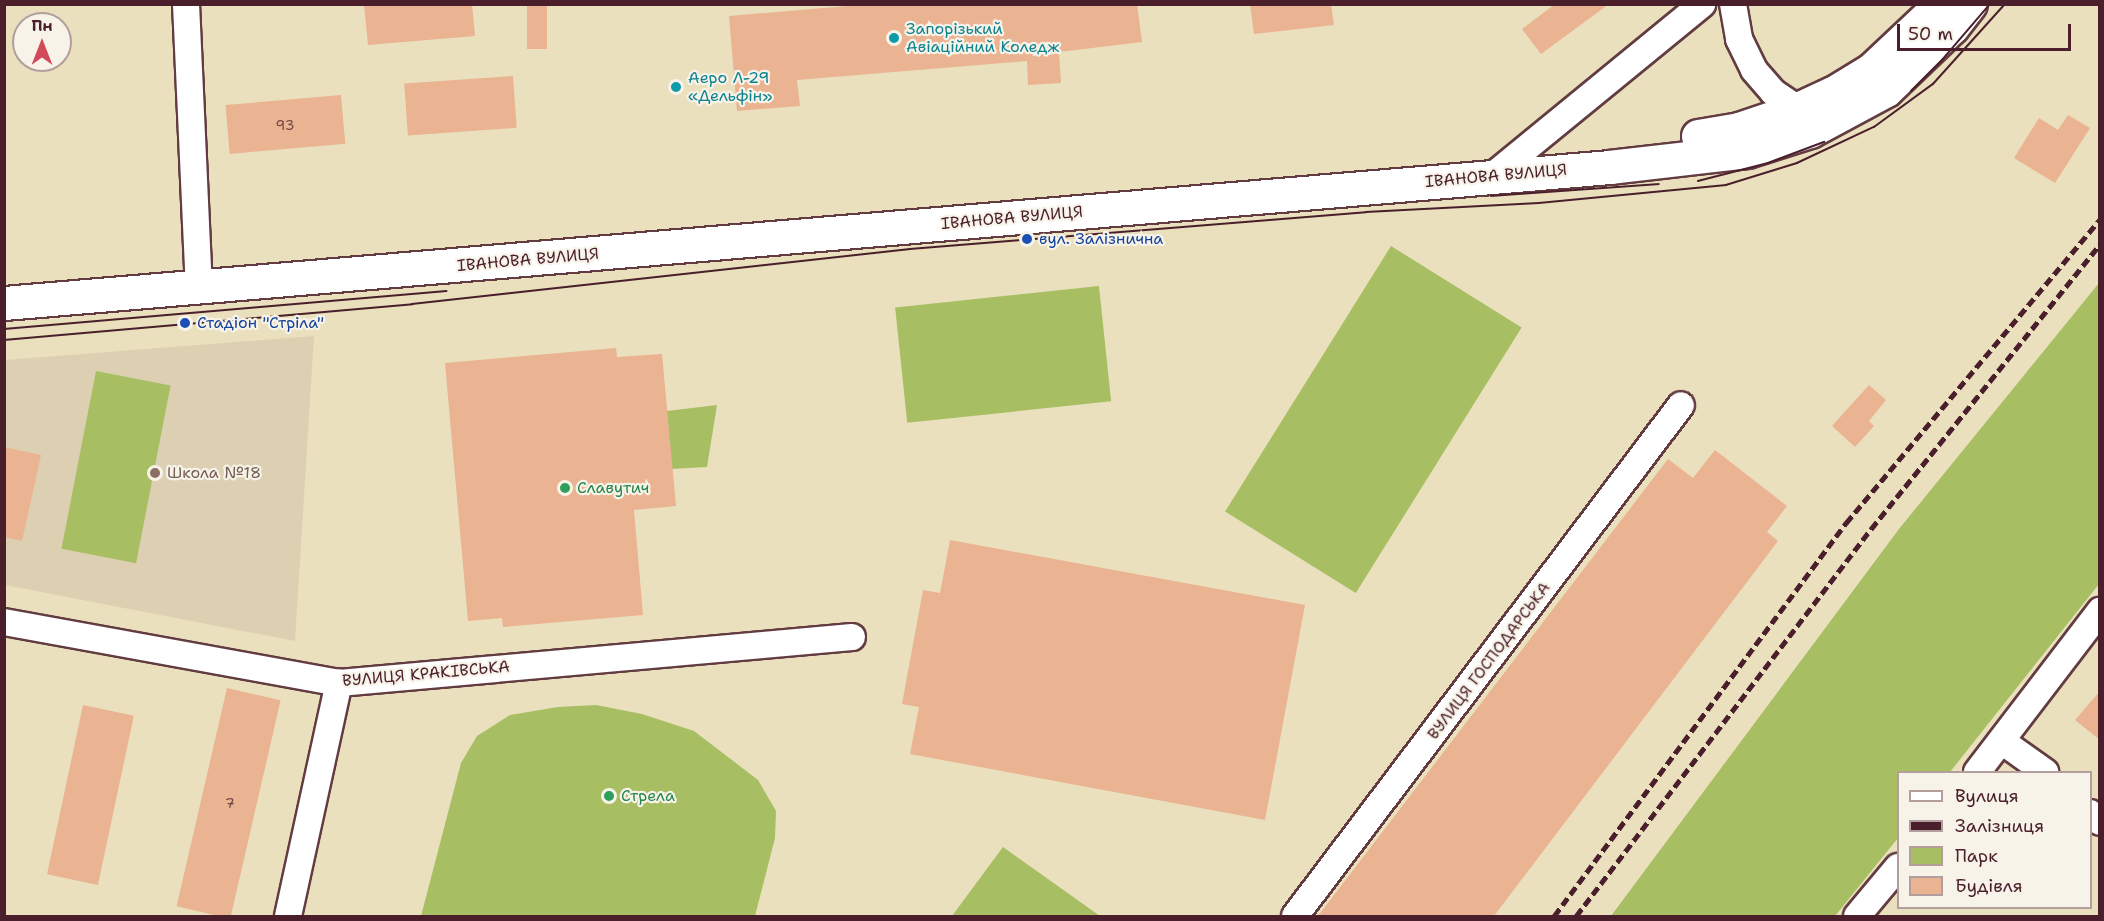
<!DOCTYPE html>
<meta charset="utf-8">
<style>
body{margin:0}
#map{position:relative;width:2104px;height:921px;overflow:hidden;background:#eae0bd;font-family:"Shantell Sans",sans-serif}
div>[style]{position:absolute}
[style*='--x']{left:calc(var(--x)*1px);top:calc(var(--y)*1px);width:calc(var(--w)*1px);rotate:calc(var(--a)*1deg)}
.built>*{inset:0;background:#ddcfb1}
.green>*{inset:0;background:#a8be63;transform-origin:0 0}
.building>*{inset:0;background:#eab391;transform-origin:0 0}
.roads{filter:drop-shadow(2px 0 #623c41) drop-shadow(-2px 0 #623c41) drop-shadow(0 2px #623c41) drop-shadow(0 -2px #623c41)}
.minor>*{height:26px;margin:-13px;padding:0 13px;transform-origin:13px;border-radius:13px;background:#fff}
.major>*{height:33px;margin:-16.5px;padding:0 16.5px;transform-origin:16.5px;border-radius:16.5px;background:#fff}
.tram>*{height:1.5px;margin:-0.75px;padding:0 0.75px;transform-origin:0.75px;border-radius:0.75px;background:#4a1f2b}
.rail>*{height:4.5px;margin-top:-2.25px;transform-origin:0;background:repeating-linear-gradient(90deg,#4a1f2b 0 9px,transparent 0 13.5px)}
.dots>*{width:16px;height:16px;translate:-50% -50%;box-sizing:border-box;border:3px solid #f7f3e8;border-radius:50%}
span{translate:-50% -50%;white-space:nowrap;text-align:center;line-height:1.15;-webkit-text-stroke:4.5px #f7f3e8;paint-order:stroke}
.number-label{font-size:14px;color:#724444}
.number-label span{-webkit-text-stroke-width:0}
.culture-label{font-size:16px;color:#0d838f}
.left{translate:0 -50%;text-align:left}
.street-label{font-size:16px;color:#4a1f2b}
.transit-label{font-size:16px;color:#164399}
.education-label{font-size:16px;color:#785e54}
.leisure-label{font-size:16px;color:#27864d}
.frame{position:absolute;inset:0;border:6px solid #4a1f2b;pointer-events:none}
.legend{position:absolute;left:1897px;top:771px;width:195px;height:138px;box-sizing:border-box;background:#f7f3e8;border:2px solid #b29e9c;margin:0;padding:8px 10px;list-style:none;font-size:18px;color:#4a1f2b}
.legend li{display:flex;align-items:center;gap:12px;height:30px}
.legend b{width:30px;border:2px solid #b29e9c}
.north{position:absolute;left:12px;top:12px;width:60px;height:60px;box-sizing:border-box;background:#f7f3e8;border:2px solid #b29e9c;border-radius:50%;rotate:0deg;font-size:16px;font-weight:700;line-height:24px;text-align:center;color:#4a1f2b}
.north::after{content:'';display:block;margin:auto;width:21px;height:27px;background:#d1495b;clip-path:polygon(50% 0,100% 100%,50% 72%,0 100%)}
.scale{position:absolute;left:1897px;top:24px;width:174px;height:27px;box-sizing:border-box;border:3px solid #4a1f2b;border-top:0;padding-left:8px;font-size:18px;line-height:21px;white-space:nowrap;color:#4a1f2b;-webkit-text-stroke:4px #f7f3e8;paint-order:stroke}
</style>
<div id="map">
<div class="built">
<div style="clip-path:polygon(314px 336px,295px 641px,5px 585px,5px 360px)"></div>
</div>
<div class="green">
<div style="left:1391px;top:246px;width:154px;height:313px;rotate:32deg"></div>
<div style="clip-path:polygon(2099px 283px,2099px 584px,1950px 772px,1898px 772px,1898px 838px,1835px 916px,1611px 916px,1899px 529px)"></div>
<div style="left:1099px;top:286px;width:116px;height:205px;rotate:84deg"></div>
<div style="left:96px;top:371px;width:76px;height:181px;rotate:11deg"></div>
<div style="clip-path:polygon(717px 405px,707px 467px,670px 469px,667px 411px)"></div>
<div style="clip-path:polygon(596px 705px,642px 714px,694px 731px,758px 780px,776px 811px,775px 838px,755px 916px,421px 916px,461px 763px,477px 736px,510px 715px,558px 707px)"></div>
<div style="clip-path:polygon(1003px 847px,1100px 916px,952px 916px)"></div>
</div>
<div class="building">
<div style="clip-path:polygon(364px 4px,472px 4px,475px 36px,368px 45px)"></div>
<div style="left:527px;top:4px;width:20px;height:45px"></div>
<div style="clip-path:polygon(871px 4px,1137px 4px,1142px 42px,1059px 52px,1061px 83px,1028px 85px,1027px 61px,797px 80px,800px 106px,737px 111px,729px 16px)"></div>
<div style="clip-path:polygon(1250px 4px,1331px 4px,1334px 25px,1254px 34px)"></div>
<div style="clip-path:polygon(1555px 4px,1609px 4px,1541px 54px,1522px 29px)"></div>
<div style="left:513px;top:76px;width:52px;height:109px;rotate:86deg"></div>
<div style="left:341px;top:95px;width:49px;height:116px;rotate:85deg"></div>
<div style="clip-path:polygon(2068px 115px,2090px 128px,2055px 183px,2014px 158px,2039px 118px,2058px 130px)"></div>
<div style="clip-path:polygon(616px 348px,617px 357px,662px 354px,676px 506px,634px 510px,643px 615px,503px 627px,502px 618px,468px 621px,445px 363px)"></div>
<div style="clip-path:polygon(1869px 385px,1886px 400px,1869px 421px,1874px 426px,1855px 447px,1832px 426px)"></div>
<div style="clip-path:polygon(4px 447px,41px 455px,22px 541px,4px 537px)"></div>
<div style="clip-path:polygon(1715px 450px,1787px 506px,1767px 532px,1778px 541px,1494px 916px,1318px 916px,1668px 459px,1693px 478px)"></div>
<div style="clip-path:polygon(950px 540px,1305px 605px,1265px 820px,910px 754px,919px 707px,902px 704px,923px 590px,940px 593px)"></div>
<div style="left:227px;top:688px;width:55px;height:224px;rotate:13deg"></div>
<div style="clip-path:polygon(2100px 691px,2100px 740px,2075px 720px)"></div>
<div style="left:83px;top:705px;width:52px;height:173px;rotate:12deg"></div>
</div>
<div class="roads">
<div class="minor">
<div style="--x:186;--y:4;--w:283;--a:87.4"></div>
<div style="--x:1733;--y:4;--w:36;--a:80"></div>
<div style="--x:1739;--y:39;--w:34;--a:64"></div>
<div style="--x:1754;--y:70;--w:29;--a:49"></div>
<div style="--x:1773;--y:92;--w:30;--a:34"></div>
<div style="--x:1491;--y:177;--w:273;--a:-39.3"></div>
<div style="--x:4;--y:622;--w:341;--a:10.3"></div>
<div style="--x:339;--y:683;--w:515;--a:-5.12"></div>
<div style="--x:2003;--y:742;--w:52;--a:35.5"></div>
<div style="--x:1977;--y:772;--w:203;--a:-52.6"></div>
<div style="--x:2090;--y:813;--w:13;--a:42"></div>
<div style="--x:288;--y:916;--w:239;--a:-77.7"></div>
<div style="--x:1295;--y:916;--w:640;--a:-52.93"></div>
<div style="--x:1857;--y:916;--w:64;--a:-50.1"></div>
</div>
<div class="major">
<div style="--x:1698;--y:136;--w:42;--a:-9.7"></div>
<div style="--x:1739;--y:129;--w:62;--a:-18.7"></div>
<div style="--x:1798;--y:109;--w:38;--a:-25"></div>
<div style="--x:1833;--y:93;--w:44;--a:-31.2"></div>
<div style="--x:1871;--y:70;--w:96;--a:-43.3"></div>
<div style="--x:4;--y:303;--w:1611;--a:-4.84"></div>
<div style="--x:1609;--y:167;--w:139;--a:-6.6"></div>
<div style="--x:1747;--y:151;--w:66;--a:-17.6"></div>
<div style="--x:1810;--y:131;--w:86;--a:-28.3"></div>
<div style="--x:1886;--y:90;--w:91;--a:-43.7"></div>
<div style="--x:1952;--y:27;--w:29;--a:-52"></div>
</div>
</div>
<div class="tram">
<div style="--x:1911;--y:91;--w:45;--a:-45"></div>
<div style="--x:1943;--y:59;--w:72;--a:-49.5"></div>
<div style="--x:1698;--y:181;--w:72;--a:-14.4"></div>
<div style="--x:1768;--y:163;--w:60;--a:-20.6"></div>
<div style="--x:1491;--y:196;--w:168;--a:-4.1"></div>
<div style="--x:4;--y:329;--w:444;--a:-4.9"></div>
<div style="--x:4;--y:340;--w:410;--a:-5"></div>
<div style="--x:412;--y:304;--w:501;--a:-6.3"></div>
<div style="--x:910;--y:249;--w:457;--a:-4.6"></div>
<div style="--x:1366;--y:212;--w:173;--a:-3"></div>
<div style="--x:1539;--y:203;--w:188;--a:-5.5"></div>
<div style="--x:1726;--y:185;--w:74;--a:-17.2"></div>
<div style="--x:1797;--y:163;--w:85;--a:-25.1"></div>
<div style="--x:1874;--y:127;--w:73;--a:-36.1"></div>
<div style="--x:1933;--y:84;--w:108;--a:-48"></div>
</div>
<div class="rail">
<div style="--x:1554;--y:916;--w:490;--a:-53.4"></div>
<div style="--x:1846;--y:523;--w:396;--a:-50.1"></div>
<div style="--x:1576;--y:916;--w:487;--a:-52.7"></div>
<div style="--x:1871;--y:529;--w:366;--a:-51.2"></div>
</div>
<div class="dots">
<div style="left:894px;top:38px;background:#0f9aa8"></div>
<div style="left:676px;top:87px;background:#0f9aa8"></div>
<div style="left:1027px;top:239px;background:#1a4fb4"></div>
<div style="left:185px;top:323px;background:#1a4fb4"></div>
<div style="left:155px;top:473px;background:#8d6e63"></div>
<div style="left:565px;top:488px;background:#2e9e5b"></div>
<div style="left:609px;top:796px;background:#2e9e5b"></div>
</div>
<div class="number-label">
<span style="left:285px;top:125px">93</span>
<span style="left:230px;top:803px">7</span>
</div>
<div class="culture-label">
<span class="left" style="left:906px;top:38px">Запорізький<br>Авіаційний Коледж</span>
<span class="left" style="left:688px;top:87px">Аеро Л-29<br>«Дельфін»</span>
</div>
<div class="street-label">
<span style="left:1496px;top:176px;rotate:-5deg">ІВАНОВА ВУЛИЦЯ</span>
<span style="left:1012px;top:218px;rotate:-5deg">ІВАНОВА ВУЛИЦЯ</span>
<span style="left:528px;top:260px;rotate:-5deg">ІВАНОВА ВУЛИЦЯ</span>
<span style="left:1489px;top:661px;rotate:-53deg">ВУЛИЦЯ ГОСПОДАРСЬКА</span>
<span style="left:426px;top:674px;rotate:-5deg">ВУЛИЦЯ КРАКІВСЬКА</span>
</div>
<div class="transit-label">
<span class="left" style="left:1039px;top:239px">вул. Залізнична</span>
<span class="left" style="left:197px;top:323px">Стадіон "Стріла"</span>
</div>
<div class="education-label">
<span class="left" style="left:167px;top:473px">Школа №18</span>
</div>
<div class="leisure-label">
<span class="left" style="left:577px;top:488px">Славутич</span>
<span class="left" style="left:621px;top:796px">Стрела</span>
</div>
<div class="frame"></div>
<ul class="legend">
<li><b style="height:8px;background:#fff"></b>Вулиця</li>
<li><b style="height:8px;background:#4a1f2b"></b>Залізниця</li>
<li><b style="height:16px;background:#a8be63"></b>Парк</li>
<li><b style="height:16px;background:#eab391"></b>Будівля</li>
</ul>
<div class="north">Пн</div>
<div class="scale">50 m</div>
</div>
